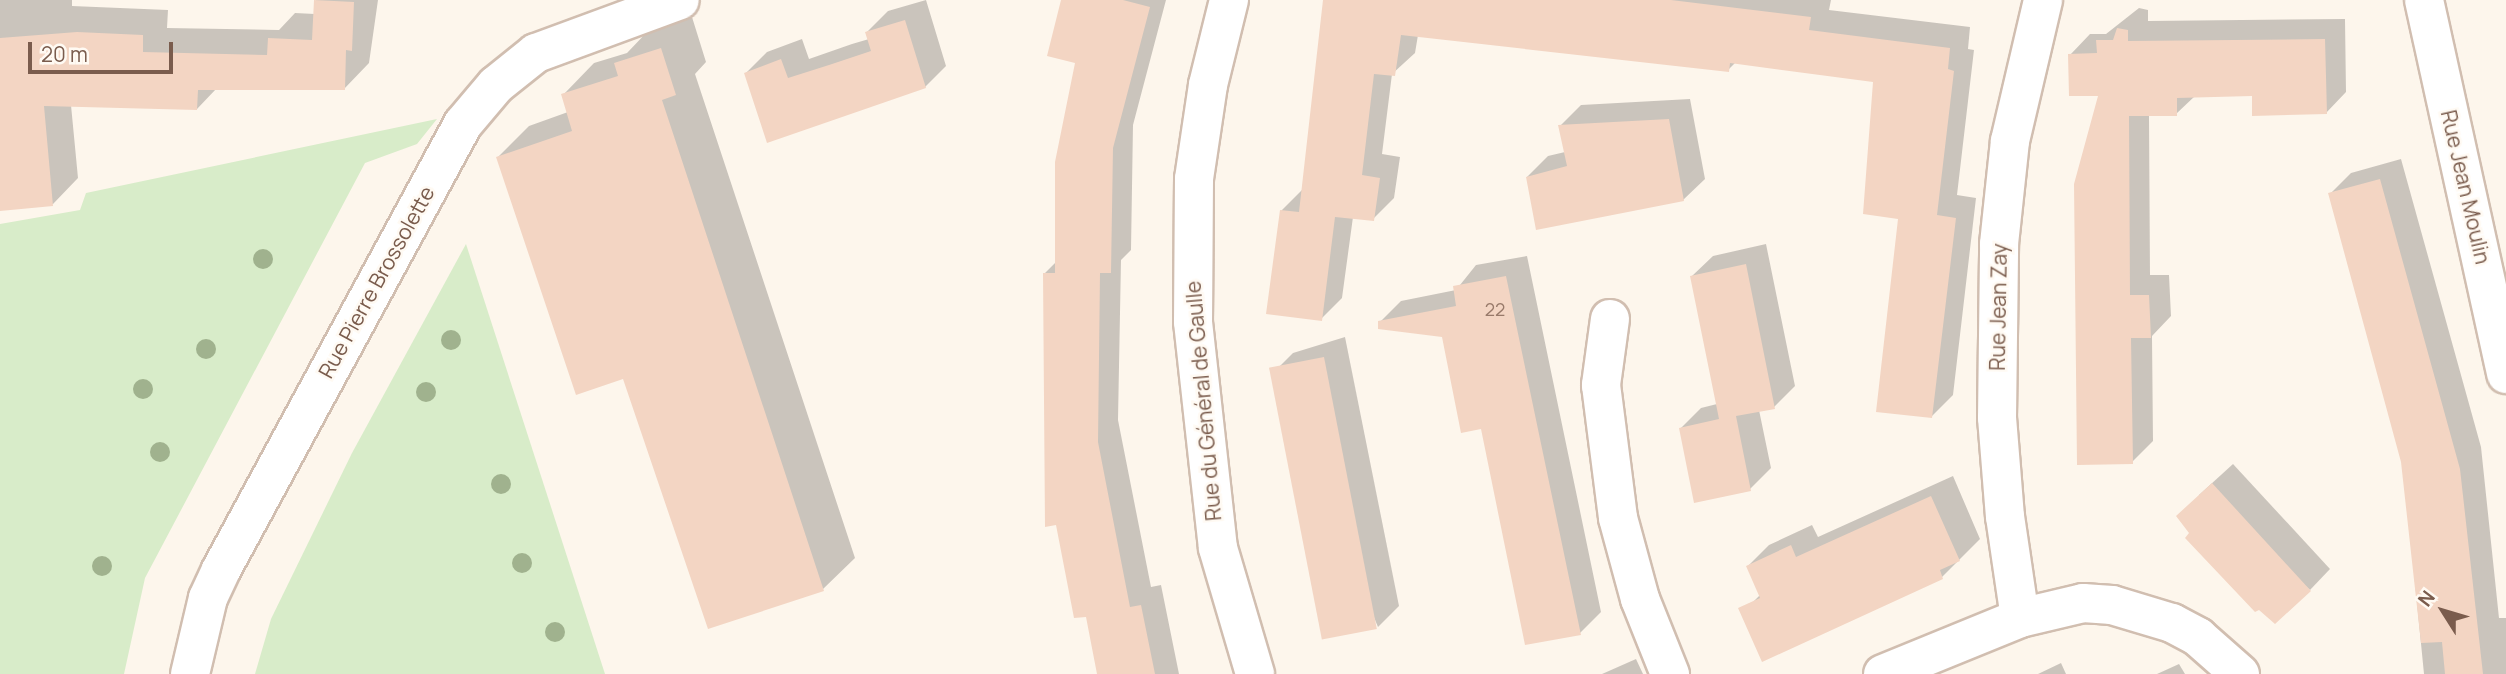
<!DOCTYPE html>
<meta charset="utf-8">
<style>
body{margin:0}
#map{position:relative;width:2506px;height:674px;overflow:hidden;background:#fdf6ec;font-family:Manrope,sans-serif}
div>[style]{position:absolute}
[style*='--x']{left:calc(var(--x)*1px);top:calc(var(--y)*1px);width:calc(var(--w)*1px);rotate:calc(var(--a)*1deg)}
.green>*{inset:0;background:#d8ecc9}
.shadow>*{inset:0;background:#0003}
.building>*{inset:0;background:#f3d5c3;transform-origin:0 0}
.roads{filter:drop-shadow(2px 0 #d1beb0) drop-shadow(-2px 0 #d1beb0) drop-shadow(0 2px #d1beb0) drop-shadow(0 -2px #d1beb0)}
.street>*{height:38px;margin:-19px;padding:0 19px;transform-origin:19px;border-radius:19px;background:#fff}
.trees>*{width:20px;height:20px;margin:-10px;border-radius:50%;background:#a0b28e}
span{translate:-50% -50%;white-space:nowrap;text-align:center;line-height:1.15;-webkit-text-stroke:5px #fffaf3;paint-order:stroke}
.number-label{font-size:18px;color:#987a6a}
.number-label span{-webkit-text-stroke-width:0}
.street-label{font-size:21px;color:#7a5c4d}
.north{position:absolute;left:2408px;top:576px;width:70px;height:70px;-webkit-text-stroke:5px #fffaf3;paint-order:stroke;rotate:307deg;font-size:19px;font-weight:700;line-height:28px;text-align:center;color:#7a5c4d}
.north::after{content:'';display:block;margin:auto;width:24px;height:32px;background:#7a5c4d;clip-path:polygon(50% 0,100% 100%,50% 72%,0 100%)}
.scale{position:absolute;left:28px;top:42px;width:145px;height:32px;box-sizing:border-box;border:4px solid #7a5c4d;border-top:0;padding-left:9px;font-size:21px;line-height:24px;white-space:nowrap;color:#7a5c4d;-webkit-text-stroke:5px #fffaf3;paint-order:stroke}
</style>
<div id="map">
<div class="green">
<div style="clip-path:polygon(437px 119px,417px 144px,365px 163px,145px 578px,124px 674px,0 674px,0 224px,80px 210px,86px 193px)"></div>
<div style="clip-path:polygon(466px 244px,605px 674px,255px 674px,271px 619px,352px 453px)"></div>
</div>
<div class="shadow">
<div style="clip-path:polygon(0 0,72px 0,72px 6px,168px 10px,167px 28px,279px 30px,295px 13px,315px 14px,316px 0,378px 0,369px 63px,344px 89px,217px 88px,197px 109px,71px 105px,78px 178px,53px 204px,0 209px)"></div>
<div style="clip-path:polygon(926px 0,946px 66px,925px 87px,768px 141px,746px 73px,767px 52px,802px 39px,809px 59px,852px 44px,869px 39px,867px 32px,888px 11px)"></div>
<div style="clip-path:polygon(1063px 0,1166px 0,1133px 125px,1131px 250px,1121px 260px,1118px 420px,1151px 587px,1161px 585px,1179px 674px,1099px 674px,1087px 615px,1044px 274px,1056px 262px,1077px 62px)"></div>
<div style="clip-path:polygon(1331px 0,1831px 0,1829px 10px,1970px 27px,1968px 49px,1974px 50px,1957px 195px,1976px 198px,1953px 395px,1932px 416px,1875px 81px,1736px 62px,1728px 70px,1418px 35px,1415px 53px,1392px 74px,1382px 154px,1400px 157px,1394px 198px,1373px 219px,1353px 217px,1342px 298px,1321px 319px,1281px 211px,1302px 190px)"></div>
<div style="clip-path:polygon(2139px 8px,2148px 10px,2148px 21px,2345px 19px,2346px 92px,2326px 113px,2253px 95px,2195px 96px,2176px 114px,2149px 115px,2150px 275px,2169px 275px,2171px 316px,2152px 336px,2153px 441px,2132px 462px,2100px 94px,2070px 55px,2090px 34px,2106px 34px)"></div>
<div style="clip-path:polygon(692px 17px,706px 62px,695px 74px,855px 558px,823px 589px,709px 627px,624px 377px,498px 157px,529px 126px,568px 112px,563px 95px,594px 63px,627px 53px,647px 32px)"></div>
<div style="clip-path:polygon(1690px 99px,1705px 179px,1683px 200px,1527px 177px,1548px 156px,1565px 152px,1560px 126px,1581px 105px)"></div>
<div style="clip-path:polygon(2401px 159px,2481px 447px,2499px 618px,2506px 618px,2506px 674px,2424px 674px,2403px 461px,2330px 194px,2351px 173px)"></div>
<div style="clip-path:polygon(1766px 244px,1795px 386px,1774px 407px,1759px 410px,1771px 468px,1750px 489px,1681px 428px,1701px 408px,1717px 404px,1692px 276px,1713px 256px)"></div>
<div style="clip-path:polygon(1527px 256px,1601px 612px,1580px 633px,1444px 335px,1380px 322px,1401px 301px,1456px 290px,1476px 265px)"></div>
<div style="clip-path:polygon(1345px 337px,1399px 606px,1378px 627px,1272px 374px,1293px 353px)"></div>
<div style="clip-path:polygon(2233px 464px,2330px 569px,2310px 590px,2199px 495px)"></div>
<div style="clip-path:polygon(1953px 476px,1980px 539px,1942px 577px,1752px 603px,1761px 594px,1748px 566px,1769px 545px,1812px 525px,1818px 537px)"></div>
<div style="clip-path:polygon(1636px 659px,1643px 674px,1602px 674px)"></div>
<div style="clip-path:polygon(2061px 663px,2066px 674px,2038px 674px)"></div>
<div style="clip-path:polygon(2179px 664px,2185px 674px,2157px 674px)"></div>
</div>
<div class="building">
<div style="clip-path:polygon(314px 0,354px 2px,352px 51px,346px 50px,345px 90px,198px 90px,197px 110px,44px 106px,53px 206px,0 211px,0 38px,77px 32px,143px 35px,143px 52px,267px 55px,268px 38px,312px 40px)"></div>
<div style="clip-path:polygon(1061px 0,1123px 0,1150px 7px,1113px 148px,1111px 273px,1100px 273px,1098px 442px,1130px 607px,1141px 605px,1155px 674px,1097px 674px,1086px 617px,1074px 618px,1056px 525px,1045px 527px,1043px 273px,1055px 273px,1055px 162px,1075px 63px,1047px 56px)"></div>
<div style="clip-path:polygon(1323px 0,1671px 0,1811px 17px,1809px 30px,1950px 48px,1948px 69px,1954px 71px,1937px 215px,1956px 218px,1932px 418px,1876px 412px,1898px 219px,1863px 214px,1873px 82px,1730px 63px,1729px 72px,1401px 35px,1395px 76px,1374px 74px,1362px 175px,1380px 178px,1374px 221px,1335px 217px,1322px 321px,1266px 314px,1280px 210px,1299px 212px)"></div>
<div style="clip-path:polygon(905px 20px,926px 88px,767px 143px,744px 73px,781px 59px,788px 78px,829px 65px,871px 51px,865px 32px)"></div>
<div style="clip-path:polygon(2117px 28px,2128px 30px,2128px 41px,2325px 39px,2327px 114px,2252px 116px,2252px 96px,2177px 98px,2177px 116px,2129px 116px,2130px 295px,2149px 295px,2151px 338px,2131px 338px,2133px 464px,2077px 465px,2074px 184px,2098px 96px,2069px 96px,2068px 54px,2097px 53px,2096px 40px,2113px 40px)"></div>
<div style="clip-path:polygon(661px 48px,676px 95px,662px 100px,824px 591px,708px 629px,623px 379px,576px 395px,496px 157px,572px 131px,561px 94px,618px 76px,614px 63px)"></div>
<div style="clip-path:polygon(1669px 119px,1684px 201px,1536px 230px,1526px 177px,1567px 166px,1558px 125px)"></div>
<div style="clip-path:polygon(2380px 179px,2460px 469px,2483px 674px,2445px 674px,2442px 642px,2421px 643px,2401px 462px,2328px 193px)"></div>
<div style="clip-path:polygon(1746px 264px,1775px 409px,1736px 416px,1751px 491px,1694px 503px,1679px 428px,1719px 419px,1690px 276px)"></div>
<div style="clip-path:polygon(1506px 276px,1581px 635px,1525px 645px,1481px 429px,1461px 433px,1442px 337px,1378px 329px,1378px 321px,1456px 306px,1453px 286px)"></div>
<div style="left:1324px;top:357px;width:277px;height:56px;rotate:79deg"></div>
<div style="clip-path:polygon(2212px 483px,2311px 591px,2275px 624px,2259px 610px,2255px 612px,2185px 538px,2189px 533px,2176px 516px)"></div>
<div style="clip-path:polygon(1931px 496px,1960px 561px,1940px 570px,1943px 579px,1762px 662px,1738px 608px,1760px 598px,1746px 566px,1791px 545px,1796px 557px)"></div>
</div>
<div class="roads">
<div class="street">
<div style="--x:1229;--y:0;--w:88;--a:103.9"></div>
<div style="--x:1208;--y:85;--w:95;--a:98.5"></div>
<div style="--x:1194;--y:179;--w:143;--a:90.4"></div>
<div style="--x:1193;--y:322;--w:227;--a:83.7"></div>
<div style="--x:1218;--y:548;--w:131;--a:73.6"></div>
<div style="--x:2424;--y:0;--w:383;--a:77.6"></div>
<div style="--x:1610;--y:319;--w:67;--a:97.8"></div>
<div style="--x:1601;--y:385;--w:134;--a:82.7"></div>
<div style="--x:1618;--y:518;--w:84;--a:74.8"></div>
<div style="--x:1640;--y:599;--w:81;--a:68.2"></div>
<div style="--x:2020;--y:618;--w:102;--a:-98.4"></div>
<div style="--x:2005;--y:517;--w:99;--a:-94.6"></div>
<div style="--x:1997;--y:418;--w:174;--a:-89.3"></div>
<div style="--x:1999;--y:244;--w:104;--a:-83.9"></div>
<div style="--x:2010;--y:141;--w:145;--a:-76.8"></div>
<div style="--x:190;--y:674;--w:78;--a:-76.7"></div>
<div style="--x:208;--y:598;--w:31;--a:-65"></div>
<div style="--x:221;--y:570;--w:507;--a:-61.52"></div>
<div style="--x:463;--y:124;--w:51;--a:-49.8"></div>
<div style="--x:496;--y:85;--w:51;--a:-38.7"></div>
<div style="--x:536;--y:53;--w:153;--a:-20.2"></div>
<div style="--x:1883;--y:674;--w:148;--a:-22.2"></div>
<div style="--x:2020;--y:618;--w:65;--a:-13.4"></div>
<div style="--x:2083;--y:603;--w:29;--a:4"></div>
<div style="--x:2112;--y:605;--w:63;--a:16.7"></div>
<div style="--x:2172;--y:623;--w:30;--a:28"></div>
<div style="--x:2198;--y:637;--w:56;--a:41.4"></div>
</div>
</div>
<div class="trees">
<div style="left:263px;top:259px"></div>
<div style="left:451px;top:340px"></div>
<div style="left:206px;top:349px"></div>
<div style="left:143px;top:389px"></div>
<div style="left:426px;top:392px"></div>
<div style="left:160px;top:452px"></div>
<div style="left:501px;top:484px"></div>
<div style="left:522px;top:563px"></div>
<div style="left:102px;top:566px"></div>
<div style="left:555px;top:632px"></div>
</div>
<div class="number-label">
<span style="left:1495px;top:309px">22</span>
</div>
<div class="street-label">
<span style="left:2466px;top:187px;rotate:77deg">Rue Jean Moulin</span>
<span style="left:376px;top:282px;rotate:-61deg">Rue Pierre Brossolette</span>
<span style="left:1998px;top:307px;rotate:-89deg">Rue Jean Zay</span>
<span style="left:1203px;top:401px;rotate:-95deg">Rue du Général de Gaulle</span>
</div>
<div class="north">N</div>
<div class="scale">20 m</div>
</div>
